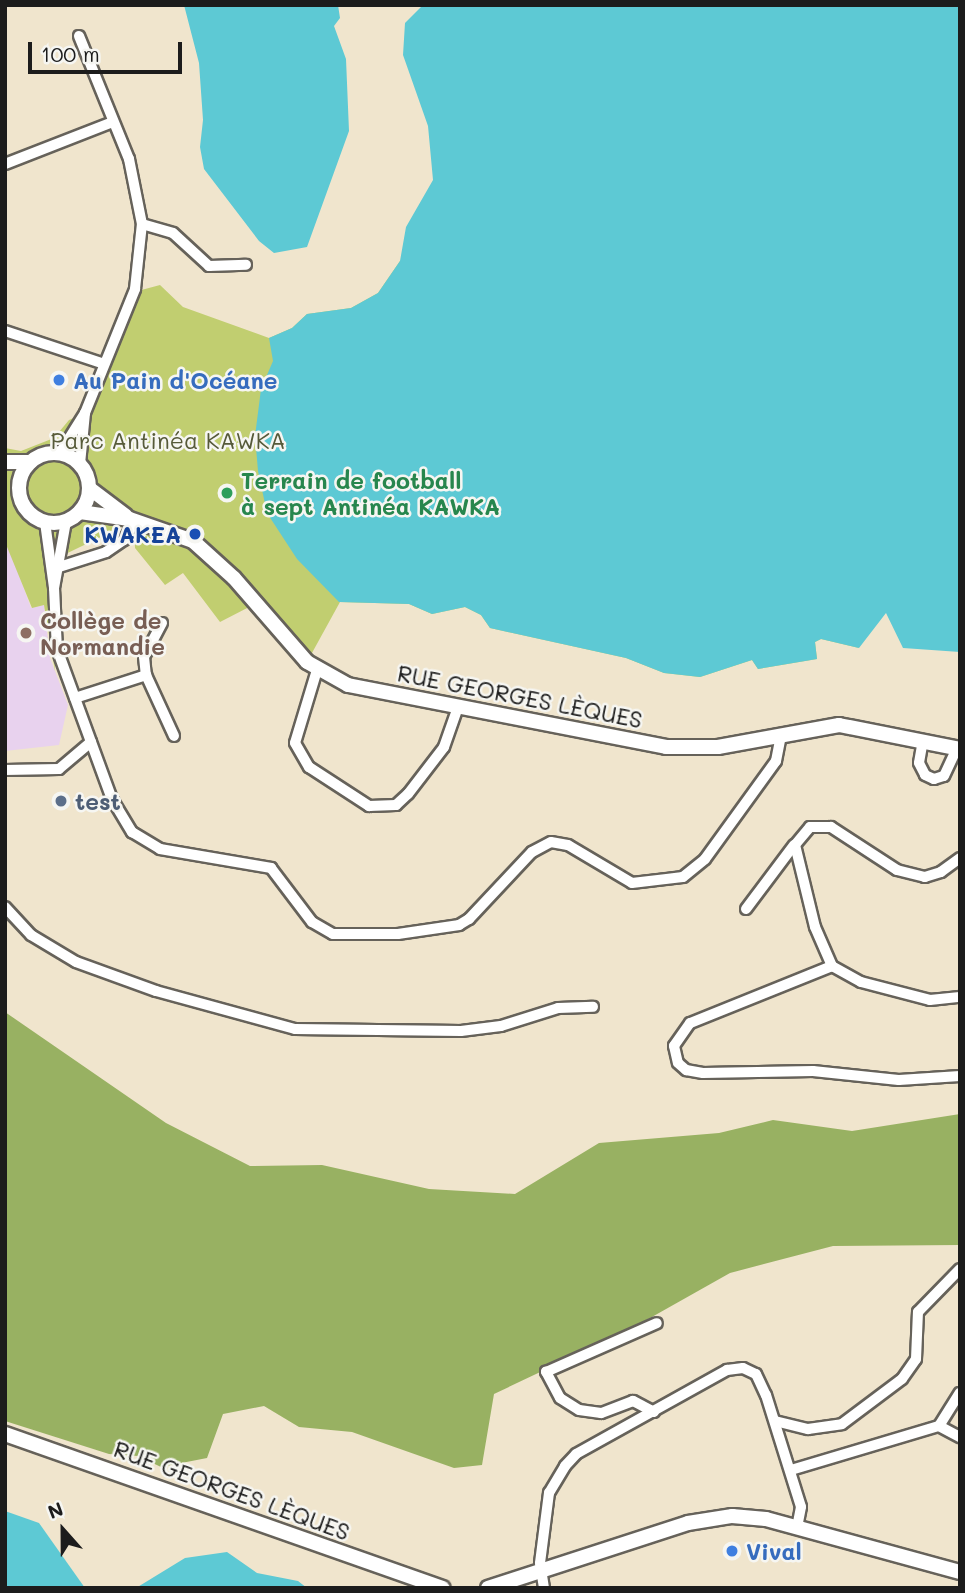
<!DOCTYPE html>
<meta charset="utf-8">
<style>
body{margin:0}
#map{position:relative;width:965px;height:1593px;overflow:hidden;background:#f0e5cd;font-family:Mali,sans-serif}
div>[style]{position:absolute}
[style*='--x']{left:calc(var(--x)*1px);top:calc(var(--y)*1px);width:calc(var(--w)*1px);rotate:calc(var(--a)*1deg)}
.built>*{inset:0;background:#e8d2ee}
.green>*{inset:0;background:#c1ce70}
.forest>*{inset:0;background:#98b162}
.water>*{inset:0;background:#5dc9d4}
.roads{filter:drop-shadow(2px 0 #66625a) drop-shadow(-2px 0 #66625a) drop-shadow(0 2px #66625a) drop-shadow(0 -2px #66625a)}
.minor>*{height:10px;margin:-5px;padding:0 5px;transform-origin:5px;border-radius:5px;background:#fff}
.secondary>*{height:14px;margin:-7px;padding:0 7px;transform-origin:7px;border-radius:7px;background:#fff}
.secondary>.ring{margin:-7px;padding:0;box-sizing:content-box;background:none;border:14px solid #fff;border-radius:50%}
.dots>*{width:19px;height:19px;translate:-50% -50%;box-sizing:border-box;border:4px solid #f6f6f2;border-radius:50%}
span{translate:-50% -50%;white-space:nowrap;text-align:center;line-height:1.15;-webkit-text-stroke:5px #f6f6f2;paint-order:stroke}
.shop-label{font-size:23px;color:#366cbe;font-weight:700}
.left{translate:0 -50%;text-align:left}
.park-label{font-size:23px;color:#565a39}
.leisure-label{font-size:23px;color:#27864d;font-weight:700}
.transit-label{font-size:23px;color:#164399;font-weight:700}
.right{translate:-100% -50%;text-align:right}
.education-label{font-size:23px;color:#785e54;font-weight:700}
.street-label{font-size:23px;color:#1c1c1c}
.service-label{font-size:23px;color:#4e5e75;font-weight:700}
.frame{position:absolute;inset:0;border:7px solid #1c1c1c;pointer-events:none}
.north{position:absolute;left:28px;top:1495px;width:70px;height:70px;-webkit-text-stroke:5px #f6f6f2;paint-order:stroke;rotate:339deg;font-size:19px;font-weight:700;line-height:28px;text-align:center;color:#1c1c1c}
.north::after{content:'';display:block;margin:auto;width:24px;height:32px;background:#1c1c1c;clip-path:polygon(50% 0,100% 100%,50% 72%,0 100%)}
.scale{position:absolute;left:28px;top:42px;width:154px;height:32px;box-sizing:border-box;border:4px solid #1c1c1c;border-top:0;padding-left:9px;font-size:21px;line-height:24px;white-space:nowrap;color:#1c1c1c;-webkit-text-stroke:5px #f6f6f2;paint-order:stroke}
</style>
<div id="map">
<div class="built">
<div style="clip-path:polygon(5px 536px,31px 608px,44px 605px,50px 658px,68px 705px,59px 745px,5px 751px)"></div>
</div>
<div class="green">
<div style="clip-path:polygon(400px 261px,822px 620px,859px 648px,821px 639px,815px 642px,817px 659px,758px 669px,752px 660px,700px 677px,664px 673px,626px 658px,490px 628px,481px 615px,465px 607px,432px 614px,409px 604px,340px 602px,307px 662px,253px 605px,220px 622px,183px 573px,165px 585px,135px 548px,134px 521px,51px 561px,55px 671px,44px 605px,32px 608px,5px 542px,5px 448px,21px 451px,54px 438px,69px 420px,85px 413px,134px 292px,160px 285px,183px 307px,269px 338px,292px 328px,307px 314px,351px 308px,378px 293px)"></div>
</div>
<div class="forest">
<div style="clip-path:polygon(5px 1012px,166px 1123px,250px 1166px,322px 1165px,429px 1189px,515px 1194px,599px 1143px,719px 1133px,773px 1120px,852px 1131px,960px 1114px,960px 1245px,833px 1246px,730px 1273px,627px 1331px,494px 1394px,482px 1465px,454px 1468px,352px 1432px,299px 1427px,264px 1406px,223px 1414px,207px 1458px,161px 1467px,138px 1456px,109px 1454px,5px 1421px)"></div>
</div>
<div class="water">
<div style="clip-path:polygon(184px 5px,338px 5px,340px 18px,334px 26px,346px 59px,349px 131px,307px 247px,274px 253px,259px 241px,204px 169px,200px 147px,203px 120px,199px 63px)"></div>
<div style="clip-path:polygon(423px 5px,960px 5px,960px 652px,903px 648px,886px 613px,859px 648px,821px 639px,815px 642px,817px 659px,758px 669px,752px 660px,700px 677px,664px 673px,626px 658px,490px 628px,481px 615px,465px 607px,432px 614px,409px 604px,339px 602px,297px 559px,267px 513px,258px 471px,255px 436px,261px 389px,273px 361px,269px 338px,292px 328px,307px 314px,351px 308px,378px 293px,400px 261px,406px 227px,433px 180px,428px 126px,403px 55px,405px 23px)"></div>
<div style="clip-path:polygon(5px 1511px,39px 1523px,85px 1588px,5px 1588px)"></div>
<div style="clip-path:polygon(227px 1552px,257px 1573px,298px 1581px,307px 1588px,136px 1588px,185px 1558px)"></div>
</div>
<div class="roads">
<div class="minor">
<div style="--x:79;--y:36;--w:133;--a:67.9"></div>
<div style="--x:129;--y:159;--w:66;--a:78.7"></div>
<div style="--x:5;--y:164;--w:116;--a:-21.3"></div>
<div style="--x:5;--y:331;--w:104;--a:18.4"></div>
<div style="--x:85;--y:413;--w:134;--a:-68"></div>
<div style="--x:135;--y:289;--w:65;--a:-83.9"></div>
<div style="--x:142;--y:224;--w:32;--a:16"></div>
<div style="--x:173;--y:233;--w:49;--a:42.5"></div>
<div style="--x:209;--y:266;--w:37;--a:-2"></div>
<div style="--x:60;--y:453;--w:47;--a:-58"></div>
<div style="--x:85;--y:413;--w:51;--a:95.6"></div>
<div style="--x:45;--y:522;--w:67;--a:82.2"></div>
<div style="--x:54;--y:588;--w:68;--a:-79.8"></div>
<div style="--x:56;--y:568;--w:52;--a:-17.7"></div>
<div style="--x:106;--y:552;--w:22;--a:-34"></div>
<div style="--x:124;--y:540;--w:22;--a:-60"></div>
<div style="--x:54;--y:588;--w:61;--a:87.2"></div>
<div style="--x:57;--y:649;--w:160;--a:69.9"></div>
<div style="--x:112;--y:799;--w:39;--a:59"></div>
<div style="--x:132;--y:832;--w:33;--a:31"></div>
<div style="--x:160;--y:849;--w:113;--a:9.7"></div>
<div style="--x:271;--y:868;--w:68;--a:52.8"></div>
<div style="--x:312;--y:922;--w:24;--a:30"></div>
<div style="--x:333;--y:934;--w:65;--a:0"></div>
<div style="--x:398;--y:934;--w:62;--a:-8.4"></div>
<div style="--x:459;--y:925;--w:12;--a:-31"></div>
<div style="--x:469;--y:919;--w:92;--a:-46.8"></div>
<div style="--x:532;--y:852;--w:21;--a:-28"></div>
<div style="--x:551;--y:842;--w:17;--a:10"></div>
<div style="--x:568;--y:845;--w:74;--a:30.7"></div>
<div style="--x:632;--y:883;--w:51;--a:-6.7"></div>
<div style="--x:683;--y:877;--w:28;--a:-39"></div>
<div style="--x:705;--y:859;--w:121;--a:-54.1"></div>
<div style="--x:776;--y:761;--w:26;--a:-79"></div>
<div style="--x:162;--y:623;--w:38;--a:118"></div>
<div style="--x:144;--y:657;--w:18;--a:84"></div>
<div style="--x:146;--y:675;--w:67;--a:65.3"></div>
<div style="--x:317;--y:670;--w:76;--a:106.8"></div>
<div style="--x:295;--y:743;--w:28;--a:60"></div>
<div style="--x:309;--y:767;--w:72;--a:33"></div>
<div style="--x:369;--y:806;--w:27;--a:-2"></div>
<div style="--x:396;--y:805;--w:16;--a:-43"></div>
<div style="--x:408;--y:794;--w:59;--a:-52.5"></div>
<div style="--x:444;--y:747;--w:42;--a:-70.7"></div>
<div style="--x:75;--y:698;--w:75;--a:-17.9"></div>
<div style="--x:923;--y:740;--w:23;--a:100"></div>
<div style="--x:919;--y:763;--w:13;--a:63"></div>
<div style="--x:925;--y:775;--w:10;--a:24"></div>
<div style="--x:934;--y:779;--w:10;--a:-17"></div>
<div style="--x:944;--y:776;--w:31;--a:-65"></div>
<div style="--x:5;--y:770;--w:54;--a:-1.1"></div>
<div style="--x:59;--y:769;--w:42;--a:-40.2"></div>
<div style="--x:960;--y:858;--w:24;--a:144"></div>
<div style="--x:941;--y:872;--w:17;--a:163"></div>
<div style="--x:925;--y:877;--w:29;--a:-166"></div>
<div style="--x:897;--y:870;--w:79;--a:-146.9"></div>
<div style="--x:831;--y:827;--w:21;--a:180"></div>
<div style="--x:810;--y:827;--w:23;--a:130"></div>
<div style="--x:795;--y:845;--w:84;--a:76.3"></div>
<div style="--x:815;--y:927;--w:43;--a:66.4"></div>
<div style="--x:832;--y:966;--w:33;--a:29"></div>
<div style="--x:861;--y:982;--w:71;--a:14.6"></div>
<div style="--x:930;--y:1000;--w:30;--a:-6"></div>
<div style="--x:5;--y:907;--w:38;--a:47"></div>
<div style="--x:31;--y:935;--w:52;--a:31"></div>
<div style="--x:76;--y:962;--w:85;--a:19.9"></div>
<div style="--x:156;--y:991;--w:144;--a:15.3"></div>
<div style="--x:295;--y:1029;--w:166;--a:0.7"></div>
<div style="--x:461;--y:1031;--w:40;--a:-7.1"></div>
<div style="--x:501;--y:1026;--w:60;--a:-17.5"></div>
<div style="--x:558;--y:1008;--w:35;--a:-2"></div>
<div style="--x:746;--y:909;--w:80;--a:-53.1"></div>
<div style="--x:832;--y:966;--w:153;--a:158.1"></div>
<div style="--x:690;--y:1023;--w:28;--a:125"></div>
<div style="--x:674;--y:1046;--w:17;--a:77"></div>
<div style="--x:678;--y:1063;--w:11;--a:41"></div>
<div style="--x:686;--y:1070;--w:17;--a:10"></div>
<div style="--x:703;--y:1073;--w:110;--a:-1"></div>
<div style="--x:813;--y:1071;--w:86;--a:6"></div>
<div style="--x:899;--y:1080;--w:61;--a:-3.8"></div>
<div style="--x:654;--y:1412;--w:24;--a:-152"></div>
<div style="--x:633;--y:1401;--w:34;--a:159"></div>
<div style="--x:601;--y:1413;--w:22;--a:-172"></div>
<div style="--x:579;--y:1410;--w:22;--a:-148"></div>
<div style="--x:560;--y:1398;--w:30;--a:-118"></div>
<div style="--x:546;--y:1372;--w:121;--a:-23.8"></div>
<div style="--x:775;--y:1421;--w:34;--a:14"></div>
<div style="--x:808;--y:1429;--w:34;--a:-8"></div>
<div style="--x:842;--y:1424;--w:75;--a:-36.9"></div>
<div style="--x:902;--y:1379;--w:24;--a:-55"></div>
<div style="--x:916;--y:1359;--w:47;--a:-87.6"></div>
<div style="--x:918;--y:1312;--w:60;--a:-45.7"></div>
<div style="--x:939;--y:1426;--w:24;--a:28"></div>
<div style="--x:791;--y:1470;--w:154;--a:-16.6"></div>
<div style="--x:939;--y:1426;--w:39;--a:-58"></div>
<div style="--x:544;--y:1588;--w:25;--a:-99"></div>
<div style="--x:540;--y:1563;--w:71;--a:-82.7"></div>
<div style="--x:549;--y:1493;--w:31;--a:-59"></div>
<div style="--x:565;--y:1466;--w:16;--a:-47"></div>
<div style="--x:576;--y:1454;--w:173;--a:-29.1"></div>
<div style="--x:727;--y:1370;--w:16;--a:-7"></div>
<div style="--x:743;--y:1368;--w:14;--a:25"></div>
<div style="--x:756;--y:1374;--w:23;--a:65"></div>
<div style="--x:766;--y:1395;--w:117;--a:72.6"></div>
<div style="--x:801;--y:1507;--w:21;--a:101"></div>
</div>
<div class="secondary">
<div class="ring" style="left:19px;top:453px;width:56px;height:56px"></div>
<div style="--x:5;--y:462;--w:25;--a:0"></div>
<div style="--x:89;--y:488;--w:46;--a:37.1"></div>
<div style="--x:80;--y:512;--w:50;--a:8"></div>
<div style="--x:130;--y:519;--w:67;--a:19.2"></div>
<div style="--x:193;--y:541;--w:55;--a:42.1"></div>
<div style="--x:234;--y:578;--w:111;--a:49"></div>
<div style="--x:307;--y:662;--w:47;--a:29.3"></div>
<div style="--x:348;--y:685;--w:324;--a:11"></div>
<div style="--x:666;--y:747;--w:52;--a:0"></div>
<div style="--x:718;--y:747;--w:123;--a:-10.3"></div>
<div style="--x:839;--y:725;--w:123;--a:11.2"></div>
<div style="--x:5;--y:1434;--w:464;--a:19.4"></div>
<div style="--x:488;--y:1588;--w:210;--a:-18"></div>
<div style="--x:688;--y:1523;--w:45;--a:-9"></div>
<div style="--x:732;--y:1516;--w:34;--a:5"></div>
<div style="--x:766;--y:1519;--w:201;--a:15.3"></div>
</div>
</div>
<div class="dots">
<div style="left:59px;top:380px;background:#3f7fe0"></div>
<div style="left:227px;top:493px;background:#2e9e5b"></div>
<div style="left:195px;top:534px;background:#1a4fb4"></div>
<div style="left:26px;top:633px;background:#8d6e63"></div>
<div style="left:61px;top:801px;background:#5c6f8a"></div>
<div style="left:732px;top:1551px;background:#3f7fe0"></div>
</div>
<div class="shop-label">
<span class="left" style="left:73px;top:380px">Au Pain d'Océane</span>
<span class="left" style="left:746px;top:1551px">Vival</span>
</div>
<div class="park-label">
<span style="left:168px;top:440px">Parc Antinéa KAWKA</span>
</div>
<div class="leisure-label">
<span class="left" style="left:241px;top:493px">Terrain de football<br>à sept Antinéa KAWKA</span>
</div>
<div class="transit-label">
<span class="right" style="left:181px;top:534px">KWAKEA</span>
</div>
<div class="education-label">
<span class="left" style="left:40px;top:633px">Collège de<br>Normandie</span>
</div>
<div class="street-label">
<span style="left:520px;top:696px;rotate:11deg">RUE GEORGES LÈQUES</span>
<span style="left:232px;top:1490px;rotate:20deg">RUE GEORGES LÈQUES</span>
</div>
<div class="service-label">
<span class="left" style="left:75px;top:801px">test</span>
</div>
<div class="frame"></div>
<div class="north">N</div>
<div class="scale">100 m</div>
</div>
